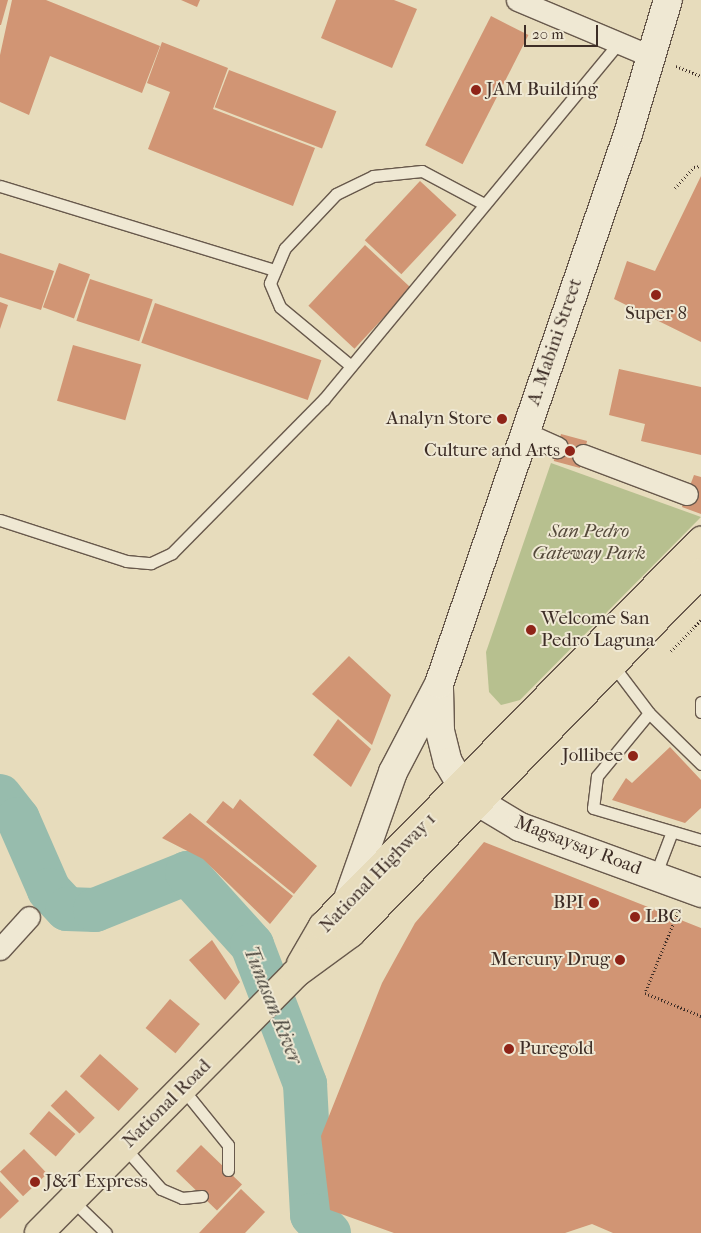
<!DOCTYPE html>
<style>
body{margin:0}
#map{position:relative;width:701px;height:1233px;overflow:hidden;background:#e7dcbc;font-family:"IM FELL French Canon",serif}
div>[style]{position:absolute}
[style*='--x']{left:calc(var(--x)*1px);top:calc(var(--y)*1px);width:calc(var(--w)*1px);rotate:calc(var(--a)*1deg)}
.green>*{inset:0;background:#b7c08f}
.river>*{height:44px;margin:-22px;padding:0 22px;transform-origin:22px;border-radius:22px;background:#97bcad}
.building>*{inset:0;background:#d19574;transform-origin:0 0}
.path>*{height:3px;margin-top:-1.5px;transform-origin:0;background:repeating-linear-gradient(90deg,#3d2d26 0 1px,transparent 0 3.5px)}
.roads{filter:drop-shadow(1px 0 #68594c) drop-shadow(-1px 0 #68594c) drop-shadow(0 1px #68594c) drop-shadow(0 -1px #68594c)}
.lane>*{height:11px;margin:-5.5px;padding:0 5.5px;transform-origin:5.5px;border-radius:5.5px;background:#efe8d3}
.street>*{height:21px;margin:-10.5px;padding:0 10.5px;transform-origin:10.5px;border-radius:10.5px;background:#efe8d3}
.secondary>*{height:28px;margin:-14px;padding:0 14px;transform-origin:14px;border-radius:14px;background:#efe8d3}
.highway>*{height:28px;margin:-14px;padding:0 14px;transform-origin:14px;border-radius:14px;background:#e7dcbc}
.dots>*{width:14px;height:14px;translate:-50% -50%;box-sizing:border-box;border:2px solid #efe8d3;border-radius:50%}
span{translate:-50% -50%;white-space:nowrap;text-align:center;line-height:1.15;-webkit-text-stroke:4px #efe8d3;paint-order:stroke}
.poi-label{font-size:19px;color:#3d2d26}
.left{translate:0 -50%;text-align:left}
.right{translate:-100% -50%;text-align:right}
.street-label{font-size:19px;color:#3d2d26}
.park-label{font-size:19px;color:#554a3b;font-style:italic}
.water-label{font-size:20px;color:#4f4a41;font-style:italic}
.scale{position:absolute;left:524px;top:25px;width:74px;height:22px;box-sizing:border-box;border:2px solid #3d2d26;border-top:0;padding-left:6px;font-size:15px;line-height:18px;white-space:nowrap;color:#3d2d26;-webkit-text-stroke:4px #efe8d3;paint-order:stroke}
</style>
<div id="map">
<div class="green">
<div style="clip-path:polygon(551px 463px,701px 517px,520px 700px,501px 705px,489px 692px,486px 652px)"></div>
</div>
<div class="river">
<div style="--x:0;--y:796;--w:29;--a:52"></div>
<div style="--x:18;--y:819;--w:77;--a:66.4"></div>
<div style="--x:49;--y:890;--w:26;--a:47"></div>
<div style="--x:67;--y:909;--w:28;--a:2"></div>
<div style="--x:95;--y:910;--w:99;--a:-21.9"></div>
<div style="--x:187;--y:873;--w:97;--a:47.9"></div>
<div style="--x:252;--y:945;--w:149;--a:69.1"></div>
<div style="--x:305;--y:1084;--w:131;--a:86.9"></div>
<div style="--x:312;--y:1215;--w:25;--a:47"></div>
</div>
<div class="building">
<div style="clip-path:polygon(0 0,8px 0,1px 25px,0 25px)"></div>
<div style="clip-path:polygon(12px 0,46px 0,160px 46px,142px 93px,50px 56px,29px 115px,0 102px,0 55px)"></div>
<div style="clip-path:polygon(181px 0,200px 0,197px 7px)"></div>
<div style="clip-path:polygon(336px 0,394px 0,417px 9px,392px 68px,321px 38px)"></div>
<div style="left:491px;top:16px;width:42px;height:145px;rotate:27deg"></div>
<div style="clip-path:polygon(162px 42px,228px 68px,213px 109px,315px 148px,293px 206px,148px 149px,170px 92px,147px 83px)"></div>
<div style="left:229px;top:70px;width:115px;height:40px;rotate:21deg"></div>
<div style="clip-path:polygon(701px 176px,701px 342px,614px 299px,627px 261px,655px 271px)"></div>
<div style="left:420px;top:181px;width:50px;height:81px;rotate:43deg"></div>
<div style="left:365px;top:245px;width:63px;height:83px;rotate:43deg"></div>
<div style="clip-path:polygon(0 253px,54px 271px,41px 310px,0 297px)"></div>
<div style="left:59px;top:263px;width:33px;height:47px;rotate:20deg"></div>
<div style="left:90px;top:279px;width:66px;height:44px;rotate:18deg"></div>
<div style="clip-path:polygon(0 302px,8px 305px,0 329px)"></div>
<div style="left:155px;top:303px;width:176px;height:42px;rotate:19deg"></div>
<div style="left:73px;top:345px;width:71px;height:58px;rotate:16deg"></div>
<div style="clip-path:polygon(619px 369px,701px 387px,701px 455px,641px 441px,645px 424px,609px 415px)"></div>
<div style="left:561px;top:434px;width:27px;height:28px;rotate:15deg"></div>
<div style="clip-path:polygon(694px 475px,701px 477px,701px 514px,682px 507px)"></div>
<div style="clip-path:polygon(349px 656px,391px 695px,372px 745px,312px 694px)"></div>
<div style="clip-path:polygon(338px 719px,371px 749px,351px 787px,313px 755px)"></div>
<div style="clip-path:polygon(670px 747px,701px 780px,701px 808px,685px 823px,612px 800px,626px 778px,632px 783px)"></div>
<div style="clip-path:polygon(240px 799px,317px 866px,294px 894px,206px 822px,223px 801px,233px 809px)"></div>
<div style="clip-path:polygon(190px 813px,293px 896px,270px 924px,203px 859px,162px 838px)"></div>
<div style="clip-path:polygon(484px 842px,701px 928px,701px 1233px,613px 1233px,592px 1224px,565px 1233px,394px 1233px,330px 1210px,321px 1136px,382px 983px,415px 923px)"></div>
<div style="clip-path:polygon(212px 940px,240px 982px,225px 1000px,189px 960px)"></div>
<div style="left:170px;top:999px;width:39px;height:38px;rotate:40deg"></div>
<div style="left:100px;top:1054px;width:52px;height:30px;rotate:42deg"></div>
<div style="left:66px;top:1090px;width:40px;height:22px;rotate:44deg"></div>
<div style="left:49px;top:1111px;width:35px;height:30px;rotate:41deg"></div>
<div style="left:201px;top:1145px;width:57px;height:36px;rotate:44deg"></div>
<div style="left:24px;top:1149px;width:34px;height:33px;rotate:47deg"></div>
<div style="clip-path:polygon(0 1181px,19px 1201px,0 1219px)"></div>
<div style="clip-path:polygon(241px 1189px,265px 1212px,245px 1233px,199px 1233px)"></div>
</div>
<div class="path">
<div style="--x:676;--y:66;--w:27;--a:22"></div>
<div style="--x:675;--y:188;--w:28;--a:-48"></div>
<div style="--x:694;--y:167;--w:7;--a:-8"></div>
<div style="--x:671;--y:651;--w:43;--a:-45.9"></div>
<div style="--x:678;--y:912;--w:87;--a:112.2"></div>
<div style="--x:645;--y:993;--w:61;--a:22.3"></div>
</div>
<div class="roads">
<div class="lane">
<div style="--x:0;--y:186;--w:284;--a:17"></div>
<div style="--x:351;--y:366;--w:92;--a:-140.3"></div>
<div style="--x:280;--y:307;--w:26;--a:-113"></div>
<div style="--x:270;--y:283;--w:38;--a:-67"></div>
<div style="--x:285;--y:248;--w:74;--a:-46.6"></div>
<div style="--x:336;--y:194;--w:41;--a:-25.9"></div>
<div style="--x:373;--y:176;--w:49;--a:-5.8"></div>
<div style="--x:422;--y:171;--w:70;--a:28"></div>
<div style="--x:0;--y:520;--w:133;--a:18"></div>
<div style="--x:126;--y:561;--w:25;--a:5"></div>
<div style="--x:151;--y:563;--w:23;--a:-25"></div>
<div style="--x:172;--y:553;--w:216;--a:-45.4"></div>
<div style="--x:324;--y:399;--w:463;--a:-50.4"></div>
<div style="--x:612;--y:664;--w:61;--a:52.9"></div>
<div style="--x:649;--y:713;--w:73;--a:44.4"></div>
<div style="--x:701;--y:702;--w:10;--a:90"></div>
<div style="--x:649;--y:713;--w:82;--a:129.5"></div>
<div style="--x:597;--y:776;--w:32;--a:97"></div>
<div style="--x:593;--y:808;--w:113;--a:16.5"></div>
<div style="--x:655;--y:876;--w:45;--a:-69.1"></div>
<div style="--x:182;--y:1088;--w:73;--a:51.1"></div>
<div style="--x:228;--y:1145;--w:25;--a:90"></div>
<div style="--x:124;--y:1147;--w:56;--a:48.6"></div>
<div style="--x:161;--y:1189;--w:23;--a:23"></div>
<div style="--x:182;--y:1198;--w:20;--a:-6"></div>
<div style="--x:72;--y:1200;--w:47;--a:44.1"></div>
</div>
<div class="street">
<div style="--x:517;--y:0;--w:144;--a:22.8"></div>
<div style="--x:525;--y:433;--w:35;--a:24"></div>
<div style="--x:583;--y:455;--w:111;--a:20.6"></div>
<div style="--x:0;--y:949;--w:43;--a:-47.8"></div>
</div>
<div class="secondary">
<div style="--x:439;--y:688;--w:43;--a:88.7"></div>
<div style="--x:440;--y:731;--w:32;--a:76"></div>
<div style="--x:448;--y:762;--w:28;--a:60"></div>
<div style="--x:462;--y:786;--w:25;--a:43"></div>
<div style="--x:480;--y:803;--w:47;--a:31"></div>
<div style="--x:520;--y:827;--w:193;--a:20"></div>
<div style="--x:347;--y:902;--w:138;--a:-70.5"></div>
<div style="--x:393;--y:772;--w:99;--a:-62.4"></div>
<div style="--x:439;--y:684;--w:582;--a:-71.04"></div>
<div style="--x:628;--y:134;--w:140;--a:-73.4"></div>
</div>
<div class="highway">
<div style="--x:301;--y:964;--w:44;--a:-59.9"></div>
<div style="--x:323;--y:926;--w:540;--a:-45.53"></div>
<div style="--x:39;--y:1233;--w:364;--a:-45.3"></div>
<div style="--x:295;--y:974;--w:69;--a:-36.2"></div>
<div style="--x:351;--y:933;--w:502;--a:-45.81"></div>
</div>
</div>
<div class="dots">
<div style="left:476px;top:90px;background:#8f2418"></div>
<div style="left:656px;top:295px;background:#8f2418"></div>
<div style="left:502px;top:419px;background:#8f2418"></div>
<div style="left:570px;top:451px;background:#8f2418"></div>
<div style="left:531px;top:630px;background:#8f2418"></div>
<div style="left:633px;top:756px;background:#8f2418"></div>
<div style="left:594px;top:903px;background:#8f2418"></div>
<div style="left:635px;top:917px;background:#8f2418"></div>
<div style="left:620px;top:960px;background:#8f2418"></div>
<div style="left:509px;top:1049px;background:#8f2418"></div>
<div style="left:35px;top:1182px;background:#8f2418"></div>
</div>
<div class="poi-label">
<span class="left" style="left:486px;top:90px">JAM Building</span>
<span style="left:656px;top:314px">Super 8</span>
<span class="right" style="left:492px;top:419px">Analyn Store</span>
<span class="right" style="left:560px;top:451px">Culture and Arts</span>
<span class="left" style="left:541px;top:630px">Welcome San<br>Pedro Laguna</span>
<span class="right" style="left:623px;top:756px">Jollibee</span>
<span class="right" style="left:584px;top:903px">BPI</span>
<span class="left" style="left:645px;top:917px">LBC</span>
<span class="right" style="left:610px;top:960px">Mercury Drug</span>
<span class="left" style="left:519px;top:1049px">Puregold</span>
<span class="left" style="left:45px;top:1182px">J&amp;T Express</span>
</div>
<div class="street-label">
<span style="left:555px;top:342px;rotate:-71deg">A. Mabini Street</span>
<span style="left:578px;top:846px;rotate:21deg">Magsaysay Road</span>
<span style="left:378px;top:873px;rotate:-46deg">National Highway 1</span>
<span style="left:167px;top:1104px;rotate:-45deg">National Road</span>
</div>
<div class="park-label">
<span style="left:589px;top:543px">San Pedro<br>Gateway Park</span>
</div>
<div class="water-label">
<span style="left:273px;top:1005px;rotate:68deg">Tunasan River</span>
</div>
<div class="scale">20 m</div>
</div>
